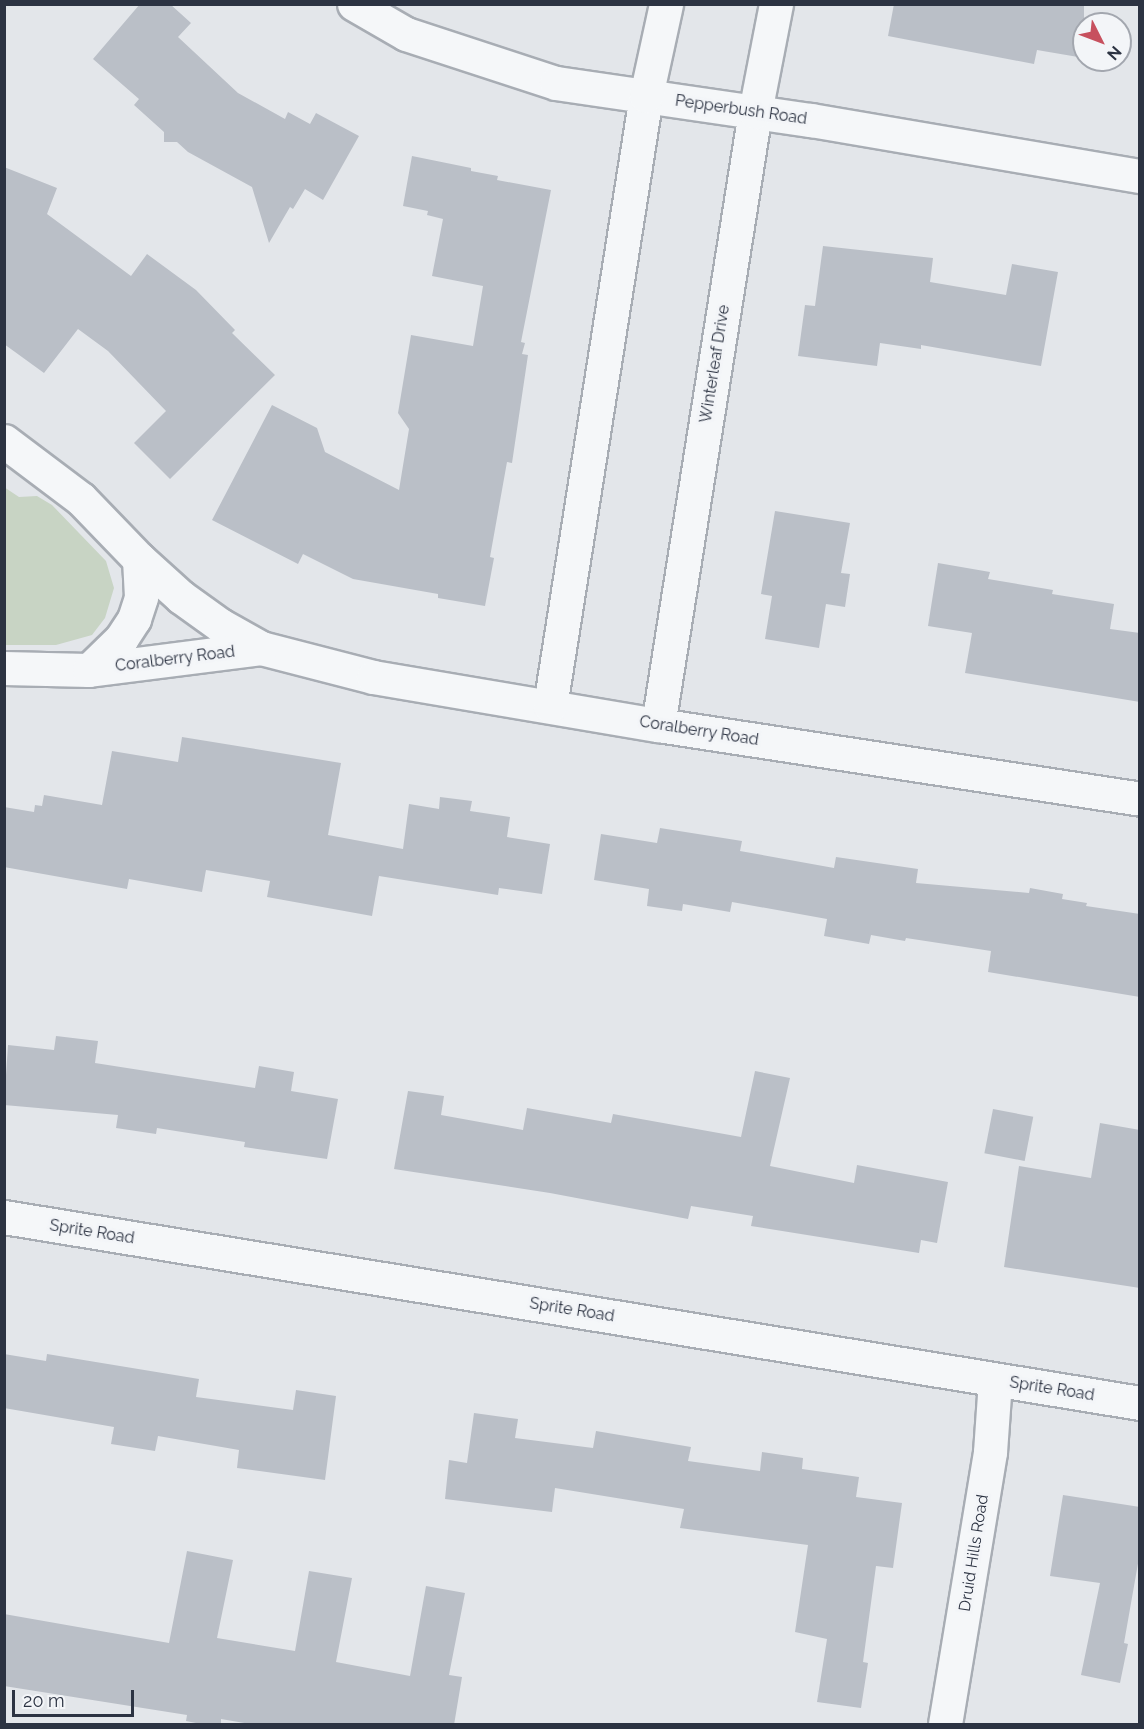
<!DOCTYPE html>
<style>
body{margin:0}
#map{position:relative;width:1144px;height:1729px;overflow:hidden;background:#e3e6ea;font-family:Raleway,sans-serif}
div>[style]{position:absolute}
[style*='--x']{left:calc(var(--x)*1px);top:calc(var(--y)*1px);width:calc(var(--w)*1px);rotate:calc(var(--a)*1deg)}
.green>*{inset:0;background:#c8d4c4}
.building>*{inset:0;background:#babfc7;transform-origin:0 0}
.roads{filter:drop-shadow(2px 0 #a8adb4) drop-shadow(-2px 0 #a8adb4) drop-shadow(0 2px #a8adb4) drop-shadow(0 -2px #a8adb4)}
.minor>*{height:33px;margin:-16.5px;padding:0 16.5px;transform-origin:16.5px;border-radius:16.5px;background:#f5f7f9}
span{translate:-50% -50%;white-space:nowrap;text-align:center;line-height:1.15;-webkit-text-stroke:6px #f3f5f8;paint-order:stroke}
.street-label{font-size:16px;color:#2c3342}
.frame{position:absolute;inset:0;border:6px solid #2c3342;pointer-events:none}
.north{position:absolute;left:1072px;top:12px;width:60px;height:60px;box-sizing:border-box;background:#f3f5f8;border:2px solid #a3a7af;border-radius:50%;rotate:132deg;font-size:16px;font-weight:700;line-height:24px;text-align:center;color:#2c3342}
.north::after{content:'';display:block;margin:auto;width:21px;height:27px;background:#c7505e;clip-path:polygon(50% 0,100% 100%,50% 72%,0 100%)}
.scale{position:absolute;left:12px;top:1690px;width:122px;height:27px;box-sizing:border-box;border:3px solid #2c3342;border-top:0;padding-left:8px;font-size:18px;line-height:21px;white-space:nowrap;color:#2c3342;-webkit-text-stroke:4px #f3f5f8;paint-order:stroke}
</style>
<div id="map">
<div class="green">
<div style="clip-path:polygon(4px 487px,19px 497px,37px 496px,52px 505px,106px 561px,114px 588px,105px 618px,92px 635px,56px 645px,5px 645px)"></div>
</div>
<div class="building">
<div style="clip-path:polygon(140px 4px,170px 4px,191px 23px,178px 37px,238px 93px,285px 119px,288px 112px,310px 124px,316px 113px,359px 136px,323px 200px,305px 189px,293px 209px,290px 207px,269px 243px,252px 187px,188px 152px,177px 142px,164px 142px,164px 132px,134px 105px,139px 99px,93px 59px)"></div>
<div style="clip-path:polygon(894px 4px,1084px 4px,1084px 58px,1037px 50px,1034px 64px,888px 36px)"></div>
<div style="clip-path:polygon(412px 156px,471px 168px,471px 171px,498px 176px,497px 180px,551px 190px,521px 342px,525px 343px,522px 354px,528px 355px,512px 463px,507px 462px,490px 557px,494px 558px,485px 606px,438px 598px,438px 594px,353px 579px,303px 554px,298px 564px,212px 520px,272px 405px,317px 428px,325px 452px,399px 490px,409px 429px,398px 413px,411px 335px,473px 346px,483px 286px,432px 276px,443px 219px,427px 215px,428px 211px,403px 206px)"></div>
<div style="clip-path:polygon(4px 167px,57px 188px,47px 214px,131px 276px,147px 254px,196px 290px,235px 330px,232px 333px,275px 375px,170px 479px,134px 443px,166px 411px,108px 351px,78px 329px,44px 373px,4px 344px)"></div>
<div style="clip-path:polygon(823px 246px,933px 258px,930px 282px,1006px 295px,1012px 264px,1058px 272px,1041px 366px,921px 345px,921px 349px,880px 343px,877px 366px,798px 356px,805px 305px,815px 306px)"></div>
<div style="clip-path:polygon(775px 511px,850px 523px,841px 573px,850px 574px,845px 607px,826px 604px,819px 648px,765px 639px,772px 596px,761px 594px)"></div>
<div style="clip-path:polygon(938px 563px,990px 572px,988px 579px,1053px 590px,1052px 594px,1114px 604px,1110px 629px,1140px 633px,1140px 702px,965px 673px,972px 633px,928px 626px)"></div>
<div style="clip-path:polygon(182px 737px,341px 763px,328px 835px,403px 849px,409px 804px,439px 809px,440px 797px,472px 801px,470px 811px,510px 817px,507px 837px,550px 844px,542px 894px,499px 888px,498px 895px,379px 876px,372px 916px,267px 897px,270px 881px,206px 870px,202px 892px,129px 879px,127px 889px,4px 867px,4px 807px,34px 812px,35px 805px,42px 806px,44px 795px,102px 805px,112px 751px,178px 762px)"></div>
<div style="clip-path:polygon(660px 828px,742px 841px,740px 851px,834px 868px,836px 857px,918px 869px,916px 883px,1029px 893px,1030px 888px,1063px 894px,1062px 899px,1087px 903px,1086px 906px,1140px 914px,1140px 997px,988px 972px,991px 951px,906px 938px,905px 941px,871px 935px,869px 944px,824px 936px,827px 919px,732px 902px,730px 912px,683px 904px,682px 911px,647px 906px,649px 889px,594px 880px,601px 834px,657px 843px)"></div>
<div style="clip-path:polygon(56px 1036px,98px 1041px,95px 1063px,255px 1088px,259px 1066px,294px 1072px,291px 1091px,338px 1099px,327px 1159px,244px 1147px,245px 1142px,157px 1128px,156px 1134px,116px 1128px,118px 1115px,4px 1105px,8px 1045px,54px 1050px)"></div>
<div style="clip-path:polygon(755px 1071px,790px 1078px,770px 1166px,854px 1183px,857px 1165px,948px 1182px,937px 1243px,921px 1240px,919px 1253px,751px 1226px,753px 1216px,691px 1206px,688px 1219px,550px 1193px,394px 1169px,408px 1091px,444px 1096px,441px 1115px,523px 1130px,527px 1108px,611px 1123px,613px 1114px,741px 1137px)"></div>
<div style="left:993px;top:1109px;width:41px;height:45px;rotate:11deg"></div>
<div style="clip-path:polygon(1100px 1123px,1140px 1130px,1140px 1288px,1004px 1267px,1019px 1166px,1091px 1178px)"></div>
<div style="clip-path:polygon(4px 1354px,46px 1361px,47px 1354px,199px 1379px,196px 1397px,293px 1410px,296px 1390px,336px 1396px,325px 1480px,237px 1468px,239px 1450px,158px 1436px,155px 1451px,111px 1444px,114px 1427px,4px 1408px)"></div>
<div style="clip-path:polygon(474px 1413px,518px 1419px,515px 1438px,593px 1448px,596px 1431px,691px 1447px,688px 1461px,760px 1471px,762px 1452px,803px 1458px,802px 1469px,859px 1477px,856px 1497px,902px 1503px,893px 1568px,876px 1566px,863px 1662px,868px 1663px,861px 1708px,817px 1702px,827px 1639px,795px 1632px,808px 1545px,680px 1528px,684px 1509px,555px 1488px,552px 1512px,445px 1499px,449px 1460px,467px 1463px)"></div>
<div style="clip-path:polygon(1063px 1495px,1140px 1507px,1140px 1552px,1124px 1643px,1128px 1644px,1120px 1683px,1081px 1675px,1100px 1583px,1050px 1576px)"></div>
<div style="clip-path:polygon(187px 1551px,233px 1560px,217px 1638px,295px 1651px,309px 1571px,352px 1578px,336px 1662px,410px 1676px,426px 1586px,465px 1593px,449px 1675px,462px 1677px,454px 1725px,256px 1725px,221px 1719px,221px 1725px,206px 1725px,186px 1721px,187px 1715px,4px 1686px,4px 1614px,169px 1643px)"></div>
</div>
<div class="roads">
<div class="minor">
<div style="--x:354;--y:4;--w:60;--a:30"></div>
<div style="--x:406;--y:34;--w:158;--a:18.1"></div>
<div style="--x:556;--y:83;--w:258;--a:8.3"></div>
<div style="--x:811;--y:120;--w:334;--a:9.7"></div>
<div style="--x:4;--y:441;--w:96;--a:37"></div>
<div style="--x:81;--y:499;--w:83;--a:46"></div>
<div style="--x:139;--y:559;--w:57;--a:42.1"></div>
<div style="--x:181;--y:597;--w:48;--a:35.7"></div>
<div style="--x:220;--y:625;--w:47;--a:29.3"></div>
<div style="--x:261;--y:648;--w:116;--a:14.5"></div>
<div style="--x:373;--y:677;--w:289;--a:9.6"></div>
<div style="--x:658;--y:725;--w:488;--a:8.7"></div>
<div style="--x:4;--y:668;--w:85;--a:1.3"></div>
<div style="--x:89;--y:670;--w:173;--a:-7.3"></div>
<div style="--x:89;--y:670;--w:45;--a:-44.1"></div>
<div style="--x:121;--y:639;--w:24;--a:-57"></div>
<div style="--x:134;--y:619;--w:23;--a:-72"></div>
<div style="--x:141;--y:597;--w:38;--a:-93"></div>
<div style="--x:550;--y:706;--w:618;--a:-81.06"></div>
<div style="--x:646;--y:96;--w:94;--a:-77.7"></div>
<div style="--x:658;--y:725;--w:621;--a:-81.01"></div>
<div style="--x:755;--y:112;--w:110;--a:-79"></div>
<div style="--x:4;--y:1217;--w:1151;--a:9.3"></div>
<div style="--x:945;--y:1724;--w:276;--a:-80.6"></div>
<div style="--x:990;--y:1452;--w:72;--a:-86"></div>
</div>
</div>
<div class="street-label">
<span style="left:741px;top:110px;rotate:8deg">Pepperbush Road</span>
<span style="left:715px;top:364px;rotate:-81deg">Winterleaf Drive</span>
<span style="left:175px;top:659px;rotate:-7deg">Coralberry Road</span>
<span style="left:699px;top:731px;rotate:9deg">Coralberry Road</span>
<span style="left:92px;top:1232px;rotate:9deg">Sprite Road</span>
<span style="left:572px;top:1310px;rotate:9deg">Sprite Road</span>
<span style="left:1052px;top:1389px;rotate:9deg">Sprite Road</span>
<span style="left:974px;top:1553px;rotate:-81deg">Druid Hills Road</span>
</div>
<div class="frame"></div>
<div class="north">N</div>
<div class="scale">20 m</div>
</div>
